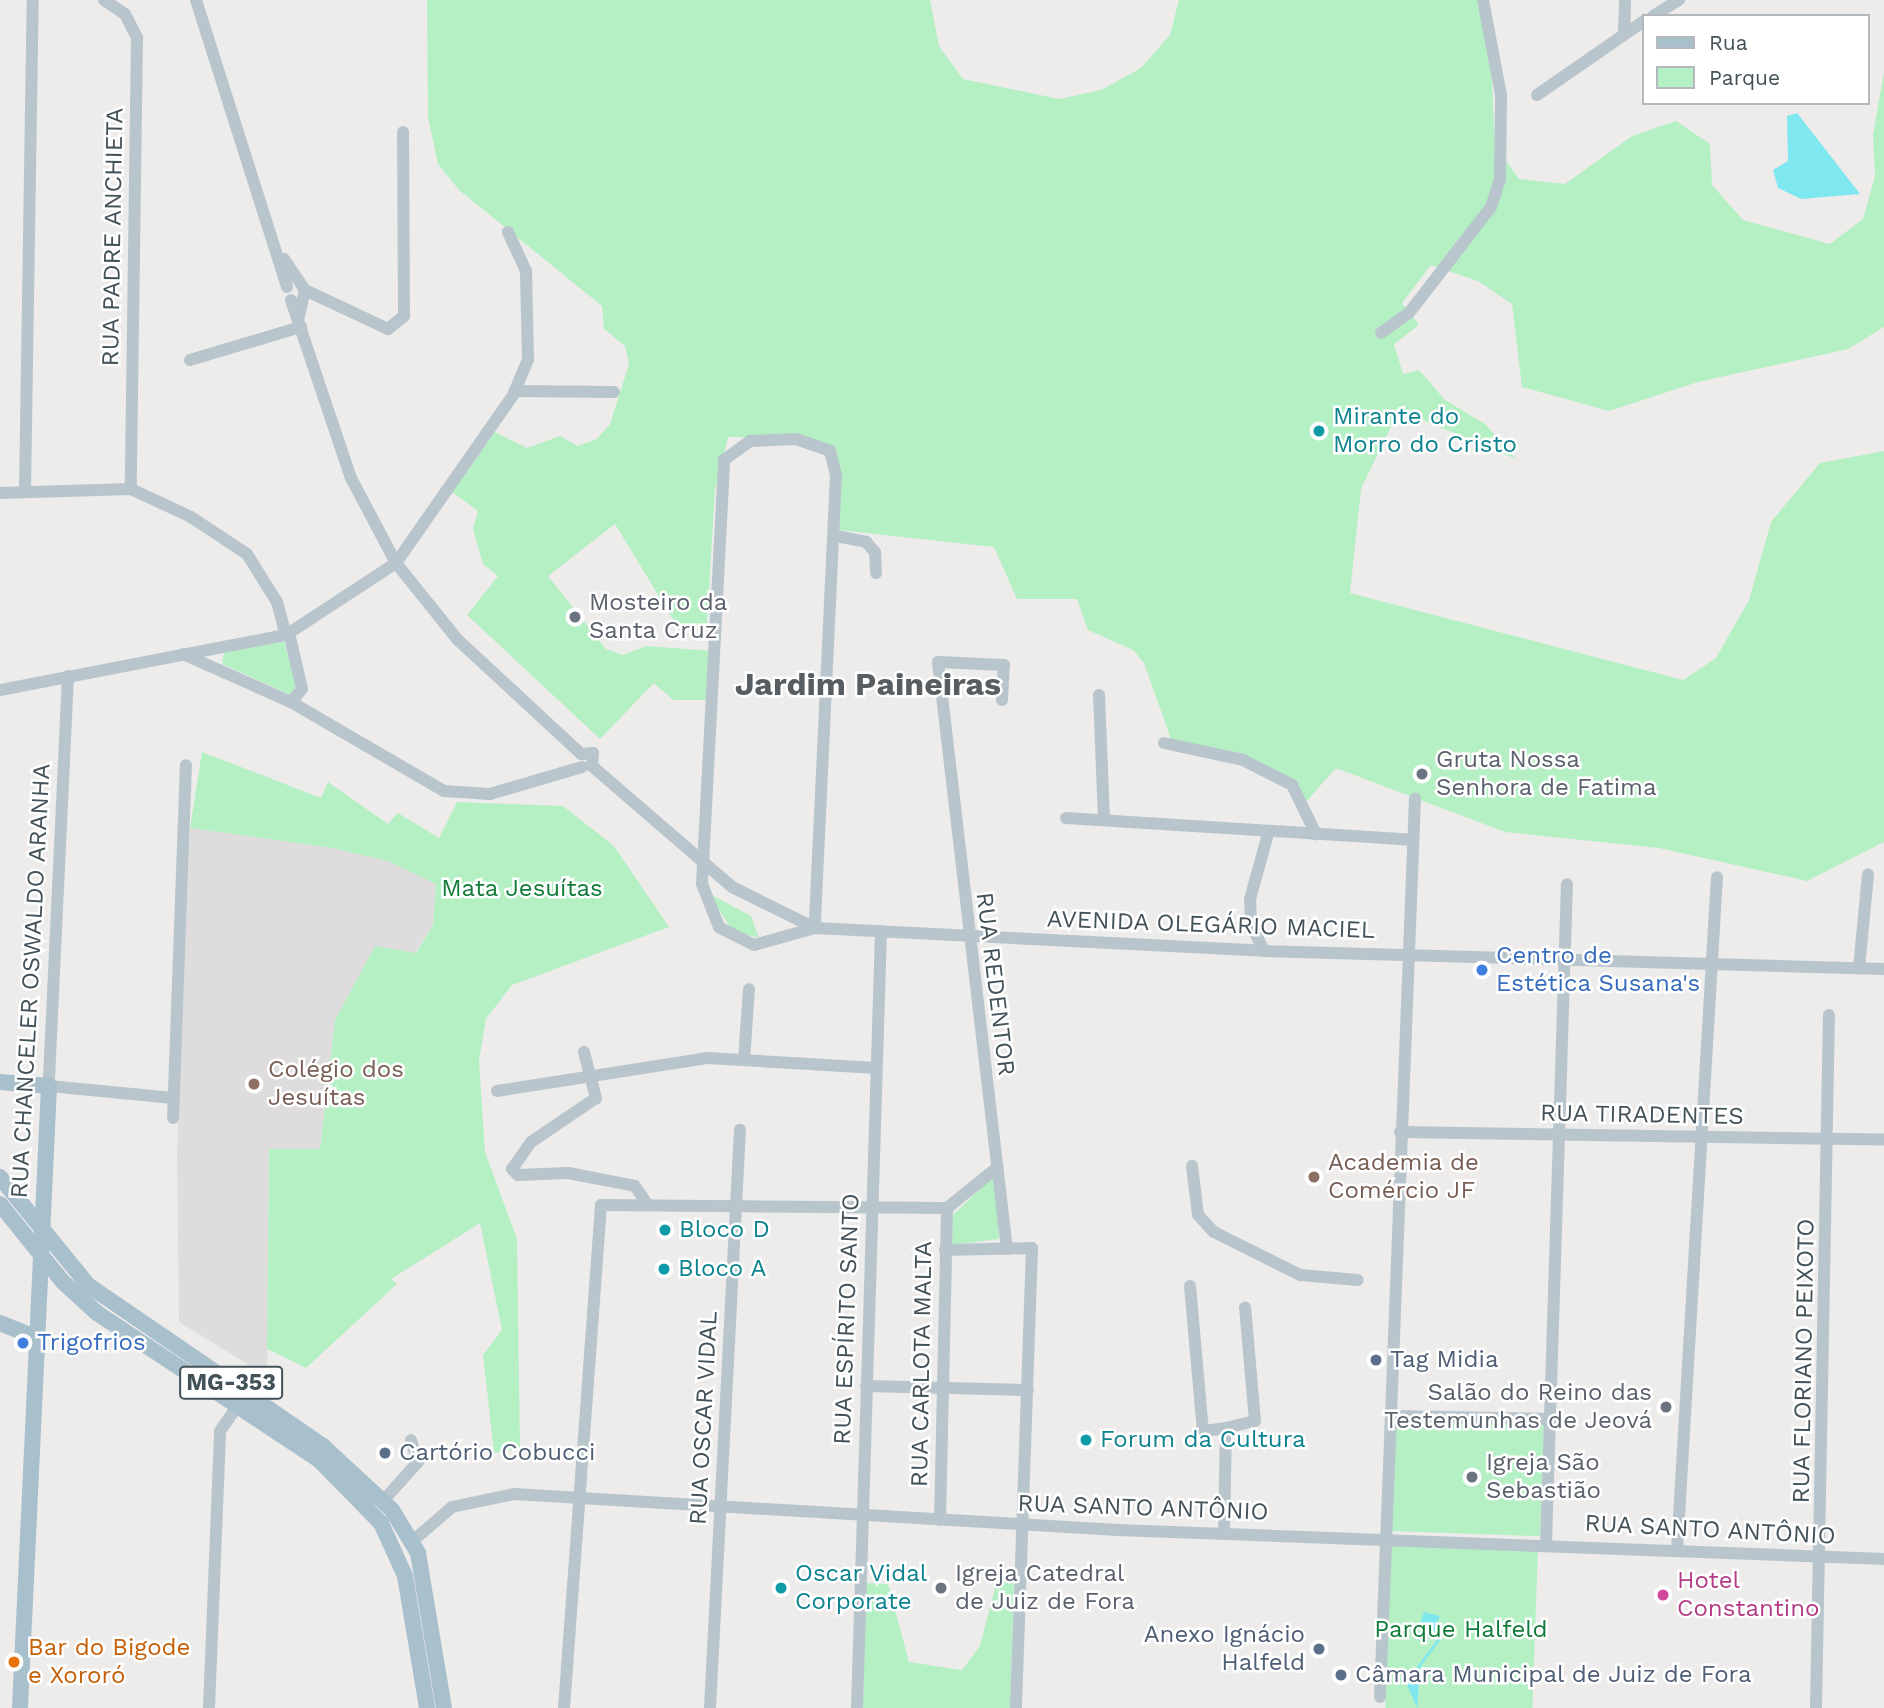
<!DOCTYPE html>
<meta charset="utf-8">
<style>
body{margin:0}
#map{position:relative;width:1884px;height:1708px;overflow:hidden;background:#eeebeb;font-family:"Work Sans",sans-serif}
div>[style]{position:absolute}
[style*='--x']{left:calc(var(--x)*1px);top:calc(var(--y)*1px);width:calc(var(--w)*1px);rotate:calc(var(--a)*1deg)}
.education>*{inset:0;background:#dfdcdd}
.green>*{inset:0;background:#b5f0c4;transform-origin:0 0}
.water>*{inset:0;background:#7fe7f0}
.minor>*{height:12px;margin:-6px;padding:0 6px;transform-origin:6px;border-radius:6px;background:#b8c5cc}
.major>*{height:16px;margin:-8px;padding:0 8px;transform-origin:8px;border-radius:8px;background:#a8bfcc}
.dots>*{width:19px;height:19px;translate:-50% -50%;box-sizing:border-box;border:4px solid #fff;border-radius:50%}
span{translate:-50% -50%;white-space:nowrap;text-align:center;line-height:1.15;-webkit-text-stroke:5px #fff;paint-order:stroke}
.shield-label span{padding:2px 5px;background:#fff;border:2px solid;border-radius:5px;-webkit-text-stroke-width:0}
.shield-label{font-size:23px;color:#435159;font-weight:700}
.street-label{font-size:24px;color:#435159}
.culture-label{font-size:24px;color:#0d838f}
.left{translate:0 -50%;text-align:left}
.worship-label{font-size:24px;color:#5b616d}
.right{translate:-100% -50%;text-align:right}
.park-label{font-size:24px;color:#117c39}
.shop-label{font-size:24px;color:#366cbe}
.education-label{font-size:24px;color:#785e54}
.service-label{font-size:24px;color:#4e5e75}
.hotel-label{font-size:24px;color:#b23c85}
.food-label{font-size:24px;color:#c56008}
.district-label{font-size:32px;color:#575d60;font-weight:700}
.legend{position:absolute;left:1642px;top:14px;width:228px;height:91px;box-sizing:border-box;background:#fff;border:2px solid #b4b9bd;margin:0;padding:9px 12px;list-style:none;font-size:21px;color:#435159}
.legend li{display:flex;align-items:center;gap:14px;height:35px}
.legend b{width:35px;border:2px solid #b4b9bd}
</style>
<div id="map">
<div class="education">
<div style="clip-path:polygon(190px 828px,332px 848px,388px 861px,436px 883px,433px 925px,415px 953px,335px 1019px,320px 1149px,269px 1150px,267px 1376px,179px 1322px,177px 1154px)"></div>
</div>
<div class="green">
<div style="clip-path:polygon(427px 0,930px 0,939px 46px,963px 79px,1059px 99px,1101px 90px,1141px 68px,1170px 35px,1179px 0,1488px 0,1495px 145px,1519px 179px,1565px 184px,1632px 136px,1676px 121px,1710px 144px,1712px 185px,1743px 220px,1830px 244px,1863px 219px,1875px 176px,1873px 135px,1884px 72px,1884px 327px,1848px 349px,1698px 382px,1609px 411px,1522px 387px,1512px 304px,1478px 281px,1431px 265px,1402px 303px,1419px 325px,1394px 344px,1403px 374px,1419px 370px,1445px 400px,1485px 424px,1516px 459px,1399px 410px,1361px 489px,1350px 593px,1683px 680px,1716px 658px,1749px 600px,1771px 522px,1820px 463px,1884px 451px,1884px 842px,1807px 881px,1659px 848px,1505px 832px,1336px 768px,1305px 803px,1256px 760px,1172px 742px,1144px 663px,1133px 650px,1088px 630px,1077px 599px,1017px 599px,994px 547px,838px 530px,837px 452px,799px 437px,728px 437px,715px 490px,707px 624px,677px 626px,615px 524px,548px 576px,606px 649px,623px 655px,646px 646px,713px 651px,709px 700px,673px 700px,654px 683px,600px 739px,467px 615px,498px 576px,483px 564px,473px 529px,478px 511px,452px 492px,495px 432px,527px 448px,560px 436px,578px 446px,597px 439px,610px 424px,629px 364px,625px 346px,604px 329px,602px 306px,459px 190px,438px 164px,428px 117px)"></div>
<div style="clip-path:polygon(284px 641px,296px 685px,291px 695px,222px 664px,224px 653px)"></div>
<div style="clip-path:polygon(202px 752px,321px 798px,328px 782px,388px 824px,398px 813px,439px 838px,457px 802px,563px 806px,614px 846px,669px 927px,512px 985px,486px 1019px,479px 1060px,485px 1152px,517px 1239px,520px 1448px,494px 1453px,483px 1355px,502px 1330px,480px 1223px,391px 1279px,397px 1284px,306px 1368px,267px 1349px,269px 1149px,320px 1149px,335px 1020px,375px 946px,416px 953px,433px 925px,436px 884px,388px 861px,332px 848px,190px 828px)"></div>
<div style="clip-path:polygon(708px 893px,751px 916px,759px 938px,733px 931px)"></div>
<div style="clip-path:polygon(996px 1174px,999px 1239px,952px 1245px,953px 1215px)"></div>
<div style="left:1393px;top:1419px;width:151px;height:112px;rotate:2deg"></div>
<div style="left:1391px;top:1545px;width:147px;height:163px;rotate:2deg"></div>
<div style="clip-path:polygon(997px 1580px,1014px 1580px,1010px 1708px,863px 1708px,866px 1583px,888px 1584px,909px 1662px,962px 1670px,980px 1646px)"></div>
</div>
<div class="water">
<div style="clip-path:polygon(1797px 113px,1829px 154px,1860px 194px,1801px 199px,1778px 188px,1773px 170px,1788px 161px,1787px 116px)"></div>
<div style="clip-path:polygon(1424px 1612px,1440px 1616px,1435px 1627px,1441px 1639px,1420px 1667px,1417px 1708px,1406px 1682px,1437px 1640px,1433px 1628px,1420px 1624px)"></div>
</div>
<div class="minor">
<div style="--x:104;--y:0;--w:25;--a:34"></div>
<div style="--x:125;--y:14;--w:27;--a:63"></div>
<div style="--x:137;--y:38;--w:451;--a:90.8"></div>
<div style="--x:196;--y:0;--w:301;--a:72.4"></div>
<div style="--x:1653;--y:16;--w:31;--a:-32"></div>
<div style="--x:1624;--y:34;--w:34;--a:-88"></div>
<div style="--x:1537;--y:95;--w:130;--a:-34.7"></div>
<div style="--x:284;--y:259;--w:37;--a:56"></div>
<div style="--x:305;--y:290;--w:28;--a:103"></div>
<div style="--x:305;--y:290;--w:92;--a:25.2"></div>
<div style="--x:388;--y:329;--w:21;--a:-39"></div>
<div style="--x:404;--y:316;--w:184;--a:-90.3"></div>
<div style="--x:291;--y:300;--w:188;--a:71.4"></div>
<div style="--x:351;--y:478;--w:96;--a:62.1"></div>
<div style="--x:396;--y:563;--w:99;--a:51.2"></div>
<div style="--x:458;--y:640;--w:168;--a:42.8"></div>
<div style="--x:1381;--y:333;--w:34;--a:-36"></div>
<div style="--x:1409;--y:313;--w:134;--a:-52.3"></div>
<div style="--x:1491;--y:207;--w:28;--a:-72"></div>
<div style="--x:1500;--y:180;--w:85;--a:-89.3"></div>
<div style="--x:1501;--y:95;--w:97;--a:-100.7"></div>
<div style="--x:190;--y:360;--w:116;--a:-16.6"></div>
<div style="--x:515;--y:391;--w:99;--a:0.6"></div>
<div style="--x:796;--y:439;--w:36;--a:19"></div>
<div style="--x:830;--y:451;--w:25;--a:76"></div>
<div style="--x:836;--y:475;--w:453;--a:92.7"></div>
<div style="--x:815;--y:928;--w:63;--a:164.4"></div>
<div style="--x:754;--y:945;--w:39;--a:-153"></div>
<div style="--x:719;--y:927;--w:46;--a:-111.6"></div>
<div style="--x:702;--y:884;--w:425;--a:-87"></div>
<div style="--x:724;--y:460;--w:32;--a:-36"></div>
<div style="--x:750;--y:441;--w:46;--a:-2.5"></div>
<div style="--x:25;--y:491;--w:491;--a:-89.1"></div>
<div style="--x:0;--y:493;--w:131;--a:-1.7"></div>
<div style="--x:131;--y:489;--w:66;--a:25"></div>
<div style="--x:191;--y:517;--w:67;--a:33.5"></div>
<div style="--x:247;--y:554;--w:57;--a:58"></div>
<div style="--x:277;--y:602;--w:34;--a:75"></div>
<div style="--x:836;--y:536;--w:31;--a:11"></div>
<div style="--x:866;--y:542;--w:13;--a:48"></div>
<div style="--x:875;--y:552;--w:21;--a:87"></div>
<div style="--x:289;--y:633;--w:57;--a:76.9"></div>
<div style="--x:302;--y:689;--w:17;--a:130"></div>
<div style="--x:183;--y:654;--w:118;--a:24"></div>
<div style="--x:291;--y:702;--w:177;--a:30.2"></div>
<div style="--x:444;--y:791;--w:46;--a:3.7"></div>
<div style="--x:490;--y:794;--w:96;--a:-16.4"></div>
<div style="--x:68;--y:676;--w:410;--a:92.7"></div>
<div style="--x:49;--y:1086;--w:125;--a:5.5"></div>
<div style="--x:0;--y:690;--w:291;--a:-10.9"></div>
<div style="--x:286;--y:635;--w:131;--a:-33.2"></div>
<div style="--x:396;--y:563;--w:205;--a:-55.1"></div>
<div style="--x:513;--y:395;--w:39;--a:-67"></div>
<div style="--x:528;--y:359;--w:88;--a:-91.3"></div>
<div style="--x:526;--y:271;--w:43;--a:-114.8"></div>
<div style="--x:1099;--y:695;--w:125;--a:87.7"></div>
<div style="--x:1002;--y:700;--w:35;--a:-87"></div>
<div style="--x:1004;--y:665;--w:66;--a:-177.4"></div>
<div style="--x:938;--y:662;--w:591;--a:83.3"></div>
<div style="--x:1164;--y:743;--w:81;--a:12.1"></div>
<div style="--x:1243;--y:760;--w:55;--a:27"></div>
<div style="--x:1292;--y:785;--w:55;--a:63.9"></div>
<div style="--x:581;--y:754;--w:12;--a:-5"></div>
<div style="--x:593;--y:753;--w:13;--a:94"></div>
<div style="--x:592;--y:766;--w:185;--a:40.8"></div>
<div style="--x:732;--y:887;--w:93;--a:26.3"></div>
<div style="--x:815;--y:928;--w:450;--a:2.9"></div>
<div style="--x:1264;--y:951;--w:620;--a:1.66"></div>
<div style="--x:1066;--y:818;--w:347;--a:3.6"></div>
<div style="--x:1264;--y:951;--w:30;--a:-116"></div>
<div style="--x:1251;--y:924;--w:25;--a:-92"></div>
<div style="--x:1250;--y:899;--w:67;--a:-74.5"></div>
<div style="--x:1859;--y:968;--w:94;--a:-84.5"></div>
<div style="--x:584;--y:1052;--w:48;--a:75.4"></div>
<div style="--x:596;--y:1098;--w:78;--a:145.9"></div>
<div style="--x:531;--y:1142;--w:33;--a:125"></div>
<div style="--x:512;--y:1169;--w:8;--a:45"></div>
<div style="--x:518;--y:1175;--w:50;--a:-2.3"></div>
<div style="--x:568;--y:1173;--w:68;--a:11"></div>
<div style="--x:635;--y:1186;--w:18;--a:56"></div>
<div style="--x:744;--y:1060;--w:71;--a:-86"></div>
<div style="--x:497;--y:1091;--w:214;--a:-8.9"></div>
<div style="--x:708;--y:1058;--w:168;--a:3.4"></div>
<div style="--x:173;--y:1118;--w:353;--a:-87.9"></div>
<div style="--x:1400;--y:1132;--w:484;--a:0.9"></div>
<div style="--x:1192;--y:1166;--w:49;--a:83"></div>
<div style="--x:1198;--y:1215;--w:23;--a:47"></div>
<div style="--x:1214;--y:1232;--w:96;--a:26.6"></div>
<div style="--x:1300;--y:1275;--w:58;--a:4.9"></div>
<div style="--x:945;--y:1250;--w:87;--a:-1.3"></div>
<div style="--x:1032;--y:1248;--w:460;--a:92"></div>
<div style="--x:1190;--y:1286;--w:146;--a:84.9"></div>
<div style="--x:1203;--y:1431;--w:23;--a:-7"></div>
<div style="--x:1226;--y:1428;--w:105;--a:91.1"></div>
<div style="--x:866;--y:1386;--w:162;--a:1.4"></div>
<div style="--x:1391;--y:1416;--w:159;--a:1.1"></div>
<div style="--x:1226;--y:1428;--w:30;--a:-14"></div>
<div style="--x:1255;--y:1421;--w:114;--a:-95"></div>
<div style="--x:383;--y:1501;--w:52;--a:-48.1"></div>
<div style="--x:418;--y:1462;--w:23;--a:-108"></div>
<div style="--x:940;--y:1520;--w:312;--a:-88.7"></div>
<div style="--x:415;--y:1539;--w:49;--a:-40.9"></div>
<div style="--x:452;--y:1507;--w:63;--a:-11.8"></div>
<div style="--x:514;--y:1494;--w:605;--a:3.41"></div>
<div style="--x:1118;--y:1530;--w:767;--a:2.17"></div>
<div style="--x:1546;--y:1544;--w:660;--a:-88.18"></div>
<div style="--x:1677;--y:1550;--w:674;--a:-86.6"></div>
<div style="--x:1380;--y:1697;--w:899;--a:-87.77"></div>
<div style="--x:209;--y:1708;--w:277;--a:-87.7"></div>
<div style="--x:220;--y:1431;--w:33;--a:-55"></div>
<div style="--x:564;--y:1708;--w:504;--a:-85.79"></div>
<div style="--x:601;--y:1205;--w:346;--a:0.5"></div>
<div style="--x:947;--y:1208;--w:65;--a:-38.8"></div>
<div style="--x:710;--y:1708;--w:579;--a:-87.03"></div>
<div style="--x:857;--y:1708;--w:777;--a:-88.23"></div>
<div style="--x:1816;--y:1708;--w:693;--a:-88.93"></div>
</div>
<div class="major">
<div style="--x:0;--y:1082;--w:49;--a:4.7"></div>
<div style="--x:49;--y:1086;--w:623;--a:92.67"></div>
<div style="--x:0;--y:1177;--w:139;--a:50.8"></div>
<div style="--x:88;--y:1285;--w:285;--a:34.4"></div>
<div style="--x:323;--y:1446;--w:94;--a:42.8"></div>
<div style="--x:392;--y:1510;--w:50;--a:58.8"></div>
<div style="--x:418;--y:1553;--w:157;--a:80.5"></div>
<div style="--x:0;--y:1204;--w:100;--a:51.1"></div>
<div style="--x:63;--y:1282;--w:46;--a:42.4"></div>
<div style="--x:97;--y:1313;--w:265;--a:33.5"></div>
<div style="--x:318;--y:1459;--w:90;--a:45.5"></div>
<div style="--x:381;--y:1523;--w:58;--a:65.6"></div>
<div style="--x:405;--y:1576;--w:134;--a:80.5"></div>
<div style="--x:0;--y:1323;--w:40;--a:22"></div>
</div>
<div class="dots">
<div style="left:1319px;top:431px;background:#0f9aa8"></div>
<div style="left:575px;top:617px;background:#6b7280"></div>
<div style="left:1422px;top:774px;background:#6b7280"></div>
<div style="left:1482px;top:970px;background:#3f7fe0"></div>
<div style="left:254px;top:1084px;background:#8d6e63"></div>
<div style="left:1314px;top:1177px;background:#8d6e63"></div>
<div style="left:665px;top:1230px;background:#0f9aa8"></div>
<div style="left:664px;top:1269px;background:#0f9aa8"></div>
<div style="left:23px;top:1343px;background:#3f7fe0"></div>
<div style="left:1376px;top:1360px;background:#5c6f8a"></div>
<div style="left:1666px;top:1407px;background:#6b7280"></div>
<div style="left:1086px;top:1440px;background:#0f9aa8"></div>
<div style="left:385px;top:1453px;background:#5c6f8a"></div>
<div style="left:1472px;top:1477px;background:#6b7280"></div>
<div style="left:781px;top:1588px;background:#0f9aa8"></div>
<div style="left:941px;top:1588px;background:#6b7280"></div>
<div style="left:1663px;top:1595px;background:#d1479c"></div>
<div style="left:1319px;top:1649px;background:#5c6f8a"></div>
<div style="left:14px;top:1662px;background:#e8710a"></div>
<div style="left:1341px;top:1675px;background:#5c6f8a"></div>
</div>
<div class="shield-label">
<span style="left:231px;top:1383px">MG-353</span>
</div>
<div class="street-label">
<span style="left:113px;top:237px;rotate:-89deg">RUA PADRE ANCHIETA</span>
<span style="left:1211px;top:925px;rotate:2deg">AVENIDA OLEGÁRIO MACIEL</span>
<span style="left:31px;top:981px;rotate:-87deg">RUA CHANCELER OSWALDO ARANHA</span>
<span style="left:995px;top:984px;rotate:83deg">RUA REDENTOR</span>
<span style="left:1642px;top:1115px;rotate:1deg">RUA TIRADENTES</span>
<span style="left:847px;top:1319px;rotate:-88deg">RUA ESPÍRITO SANTO</span>
<span style="left:1804px;top:1361px;rotate:-89deg">RUA FLORIANO PEIXOTO</span>
<span style="left:922px;top:1364px;rotate:-89deg">RUA CARLOTA MALTA</span>
<span style="left:704px;top:1418px;rotate:-87deg">RUA OSCAR VIDAL</span>
<span style="left:1143px;top:1508px;rotate:2deg">RUA SANTO ANTÔNIO</span>
<span style="left:1710px;top:1530px;rotate:3deg">RUA SANTO ANTÔNIO</span>
</div>
<div class="culture-label">
<span class="left" style="left:1333px;top:431px">Mirante do<br>Morro do Cristo</span>
<span class="left" style="left:679px;top:1230px">Bloco D</span>
<span class="left" style="left:678px;top:1269px">Bloco A</span>
<span class="left" style="left:1100px;top:1440px">Forum da Cultura</span>
<span class="left" style="left:795px;top:1588px">Oscar Vidal<br>Corporate</span>
</div>
<div class="worship-label">
<span class="left" style="left:589px;top:617px">Mosteiro da<br>Santa Cruz</span>
<span class="left" style="left:1436px;top:774px">Gruta Nossa<br>Senhora de Fatima</span>
<span class="right" style="left:1652px;top:1407px">Salão do Reino das<br>Testemunhas de Jeová</span>
<span class="left" style="left:1486px;top:1477px">Igreja São<br>Sebastião</span>
<span class="left" style="left:955px;top:1588px">Igreja Catedral<br>de Juiz de Fora</span>
</div>
<div class="park-label">
<span style="left:522px;top:889px">Mata Jesuítas</span>
<span style="left:1461px;top:1630px">Parque Halfeld</span>
</div>
<div class="shop-label">
<span class="left" style="left:1496px;top:970px">Centro de<br>Estética Susana's</span>
<span class="left" style="left:37px;top:1343px">Trigofrios</span>
</div>
<div class="education-label">
<span class="left" style="left:268px;top:1084px">Colégio dos<br>Jesuítas</span>
<span class="left" style="left:1328px;top:1177px">Academia de<br>Comércio JF</span>
</div>
<div class="service-label">
<span class="left" style="left:1390px;top:1360px">Tag Midia</span>
<span class="left" style="left:399px;top:1453px">Cartório Cobucci</span>
<span class="right" style="left:1305px;top:1649px">Anexo Ignácio<br>Halfeld</span>
<span class="left" style="left:1355px;top:1675px">Câmara Municipal de Juiz de Fora</span>
</div>
<div class="hotel-label">
<span class="left" style="left:1677px;top:1595px">Hotel<br>Constantino</span>
</div>
<div class="food-label">
<span class="left" style="left:28px;top:1662px">Bar do Bigode<br>e Xororó</span>
</div>
<div class="district-label">
<span style="left:868px;top:684px">Jardim Paineiras</span>
</div>
<ul class="legend">
<li><b style="height:9px;background:#a8bfcc"></b>Rua</li>
<li><b style="height:19px;background:#b5f0c4"></b>Parque</li>
</ul>
</div>
